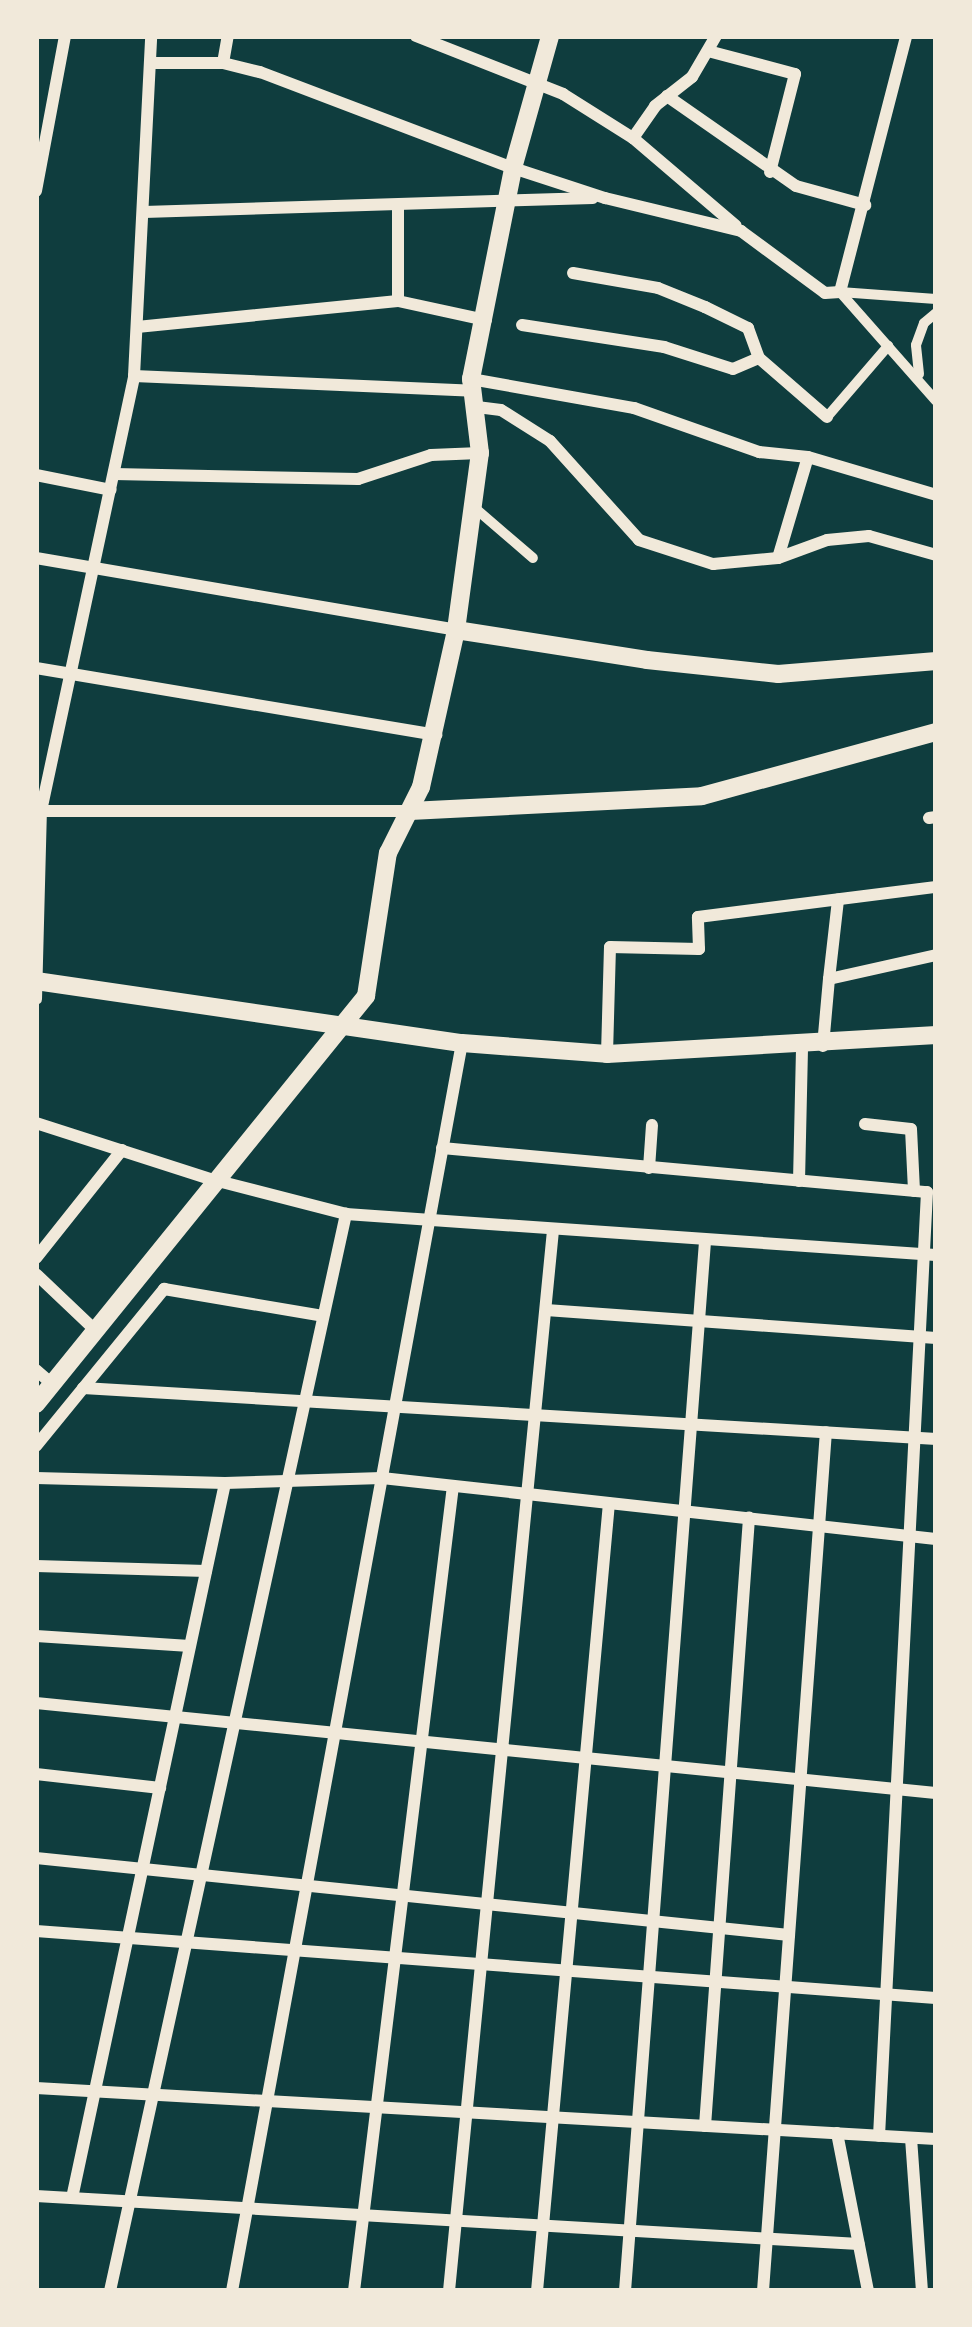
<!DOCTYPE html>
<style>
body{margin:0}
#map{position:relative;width:972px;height:2327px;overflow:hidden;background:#0f3d3e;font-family:Jost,sans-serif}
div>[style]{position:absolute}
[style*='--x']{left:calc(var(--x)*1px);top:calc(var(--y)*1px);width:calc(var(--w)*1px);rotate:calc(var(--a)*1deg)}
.pedestrian>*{height:10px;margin:-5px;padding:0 5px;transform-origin:5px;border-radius:5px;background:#f1e9da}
.minor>*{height:12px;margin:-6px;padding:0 6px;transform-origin:6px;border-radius:6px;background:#f1e9da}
.tertiary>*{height:18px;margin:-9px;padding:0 9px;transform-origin:9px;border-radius:9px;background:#f1e9da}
span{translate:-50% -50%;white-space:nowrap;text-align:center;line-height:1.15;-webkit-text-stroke:12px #f1e9da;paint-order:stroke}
.frame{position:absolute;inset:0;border:39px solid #f1e9da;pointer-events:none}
</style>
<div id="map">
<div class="pedestrian">
<div style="--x:840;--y:292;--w:145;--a:48.6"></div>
<div style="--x:840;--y:292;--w:96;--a:4.2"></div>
<div style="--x:919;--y:374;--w:29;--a:-96"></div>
<div style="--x:916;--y:345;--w:23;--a:-70"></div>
<div style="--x:924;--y:323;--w:16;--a:-40"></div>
<div style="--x:827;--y:417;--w:94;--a:-49.3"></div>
<div style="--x:476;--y:509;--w:75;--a:40.7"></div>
</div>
<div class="minor">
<div style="--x:416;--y:36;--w:158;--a:21.5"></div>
<div style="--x:563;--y:94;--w:83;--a:32.2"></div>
<div style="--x:633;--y:138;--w:135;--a:40.5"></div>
<div style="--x:708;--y:51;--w:90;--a:14.8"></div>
<div style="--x:795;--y:74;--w:101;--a:104.3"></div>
<div style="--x:151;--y:63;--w:72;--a:0"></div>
<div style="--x:223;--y:63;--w:38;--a:14"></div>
<div style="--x:260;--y:72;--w:271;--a:20.8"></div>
<div style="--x:513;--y:168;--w:97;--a:18.1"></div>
<div style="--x:605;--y:198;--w:140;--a:13.6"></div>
<div style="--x:741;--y:231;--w:104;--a:36.4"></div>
<div style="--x:825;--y:293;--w:15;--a:-4"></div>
<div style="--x:840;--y:292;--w:264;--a:-75.5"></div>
<div style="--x:223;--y:63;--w:27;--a:-80"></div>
<div style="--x:667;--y:96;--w:157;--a:34.9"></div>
<div style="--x:796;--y:186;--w:72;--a:15.4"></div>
<div style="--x:633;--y:138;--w:39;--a:-55"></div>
<div style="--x:655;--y:106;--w:47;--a:-38.1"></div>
<div style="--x:692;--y:77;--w:48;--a:-59.7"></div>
<div style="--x:36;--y:191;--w:158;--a:-79.4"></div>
<div style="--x:144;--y:212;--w:449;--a:-1.8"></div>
<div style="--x:573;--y:273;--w:86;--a:10"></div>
<div style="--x:658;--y:288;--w:51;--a:22"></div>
<div style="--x:705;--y:307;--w:48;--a:26"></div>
<div style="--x:748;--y:328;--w:32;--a:70"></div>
<div style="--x:398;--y:301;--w:94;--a:-90"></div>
<div style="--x:522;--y:325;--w:144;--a:8.8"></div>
<div style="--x:664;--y:347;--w:72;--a:17.7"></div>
<div style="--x:733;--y:369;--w:28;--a:-23"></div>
<div style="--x:759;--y:358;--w:90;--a:40.9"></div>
<div style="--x:137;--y:327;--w:262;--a:-5.7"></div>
<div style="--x:398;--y:301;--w:90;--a:12.2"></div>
<div style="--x:134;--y:376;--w:339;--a:2.5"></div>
<div style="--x:471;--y:379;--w:166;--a:10.1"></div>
<div style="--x:634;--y:408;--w:133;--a:19.4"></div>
<div style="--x:759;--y:452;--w:49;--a:5.8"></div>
<div style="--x:808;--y:457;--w:134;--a:16.5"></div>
<div style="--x:477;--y:407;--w:24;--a:7"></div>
<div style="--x:501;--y:410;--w:58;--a:32.3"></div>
<div style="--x:550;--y:441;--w:133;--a:48"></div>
<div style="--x:639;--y:540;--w:78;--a:18"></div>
<div style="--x:713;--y:564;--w:65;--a:-5.3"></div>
<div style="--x:778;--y:558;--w:52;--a:-20.2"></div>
<div style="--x:827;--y:540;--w:42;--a:-5.4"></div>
<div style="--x:869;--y:536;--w:70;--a:15.8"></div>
<div style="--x:114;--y:474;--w:244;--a:1.2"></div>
<div style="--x:358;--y:479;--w:77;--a:-18.2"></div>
<div style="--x:431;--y:455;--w:49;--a:-2.3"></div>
<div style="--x:36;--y:475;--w:76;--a:11.3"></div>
<div style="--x:36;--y:558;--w:426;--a:9.7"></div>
<div style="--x:778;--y:558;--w:105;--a:-73.5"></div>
<div style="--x:36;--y:668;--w:406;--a:9.5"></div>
<div style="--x:36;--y:811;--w:374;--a:0"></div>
<div style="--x:929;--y:818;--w:7;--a:-8"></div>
<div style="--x:829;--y:979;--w:80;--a:-83.5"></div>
<div style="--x:36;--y:999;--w:188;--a:-88.5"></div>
<div style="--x:41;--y:811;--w:445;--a:-77.9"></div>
<div style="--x:134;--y:376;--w:340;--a:-87.1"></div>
<div style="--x:823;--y:1046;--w:67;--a:-84.9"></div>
<div style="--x:829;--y:979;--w:110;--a:-12.6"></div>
<div style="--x:607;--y:1054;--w:107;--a:-88.4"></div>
<div style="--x:610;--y:947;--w:89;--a:1.3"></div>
<div style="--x:699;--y:949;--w:32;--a:-92"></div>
<div style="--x:698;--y:917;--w:240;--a:-7.2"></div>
<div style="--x:36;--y:1123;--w:187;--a:17.8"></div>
<div style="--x:214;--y:1180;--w:136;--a:14.4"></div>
<div style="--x:346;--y:1214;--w:591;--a:3.98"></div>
<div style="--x:865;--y:1124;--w:46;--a:6.2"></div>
<div style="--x:911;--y:1129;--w:62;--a:87.2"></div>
<div style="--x:442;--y:1148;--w:487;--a:5.2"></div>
<div style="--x:927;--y:1192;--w:945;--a:92.91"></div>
<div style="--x:649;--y:1168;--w:43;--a:-86"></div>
<div style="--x:799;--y:1181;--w:135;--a:-88.7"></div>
<div style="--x:36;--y:1258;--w:138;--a:-51.5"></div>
<div style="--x:36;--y:1274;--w:81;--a:43.5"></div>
<div style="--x:546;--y:1310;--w:391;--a:4.1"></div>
<div style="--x:36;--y:1370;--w:21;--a:41"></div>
<div style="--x:83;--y:1388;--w:855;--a:3.42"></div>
<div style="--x:36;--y:1446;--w:203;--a:-50.8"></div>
<div style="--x:164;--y:1289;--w:161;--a:9.6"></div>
<div style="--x:36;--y:1478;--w:189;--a:1.5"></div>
<div style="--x:225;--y:1483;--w:157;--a:-1.8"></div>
<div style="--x:382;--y:1478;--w:557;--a:6.28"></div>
<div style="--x:36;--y:1566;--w:170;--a:1.7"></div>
<div style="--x:36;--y:1636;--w:154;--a:3.7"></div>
<div style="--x:36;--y:1703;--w:904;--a:5.71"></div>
<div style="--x:36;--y:1774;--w:125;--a:6.4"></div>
<div style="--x:36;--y:1858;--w:757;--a:5.84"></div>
<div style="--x:36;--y:1931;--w:902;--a:4.26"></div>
<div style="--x:36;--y:2088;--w:901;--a:3.24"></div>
<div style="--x:705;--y:2126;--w:610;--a:-85.86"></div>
<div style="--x:837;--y:2133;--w:161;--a:78.9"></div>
<div style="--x:911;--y:2138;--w:153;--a:85.9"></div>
<div style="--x:36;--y:2196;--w:824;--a:3.34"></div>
<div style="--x:72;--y:2198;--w:731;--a:-77.92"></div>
<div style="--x:110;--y:2291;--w:1103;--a:-77.64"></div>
<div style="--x:232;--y:2291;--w:1269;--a:-79.56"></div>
<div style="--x:354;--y:2291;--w:811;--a:-82.99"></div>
<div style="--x:449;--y:2291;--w:1066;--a:-84.4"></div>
<div style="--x:537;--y:2291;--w:791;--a:-84.78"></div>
<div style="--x:625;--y:2291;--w:1053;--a:-85.64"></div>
<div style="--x:763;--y:2291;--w:861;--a:-85.81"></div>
</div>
<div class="tertiary">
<div style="--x:456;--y:630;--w:193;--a:8.9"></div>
<div style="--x:647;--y:660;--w:132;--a:6.1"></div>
<div style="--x:778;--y:674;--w:159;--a:-4.7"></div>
<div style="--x:410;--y:811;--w:292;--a:-2.9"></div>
<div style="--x:702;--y:796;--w:243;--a:-15.3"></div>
<div style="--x:36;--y:981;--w:430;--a:8.3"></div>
<div style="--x:462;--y:1043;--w:145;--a:4.3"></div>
<div style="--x:607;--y:1054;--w:330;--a:-3.3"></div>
<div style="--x:36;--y:1404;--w:525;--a:-51.03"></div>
<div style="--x:366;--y:996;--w:145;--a:-81.3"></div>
<div style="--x:388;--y:853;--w:74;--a:-63.4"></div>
<div style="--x:421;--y:787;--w:161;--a:-77.4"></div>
<div style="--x:456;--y:630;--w:179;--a:-82.3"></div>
<div style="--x:480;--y:453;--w:75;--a:-96.9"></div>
<div style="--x:471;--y:379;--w:215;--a:-78.7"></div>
<div style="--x:513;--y:168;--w:137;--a:-74.3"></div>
</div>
<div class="frame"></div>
</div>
